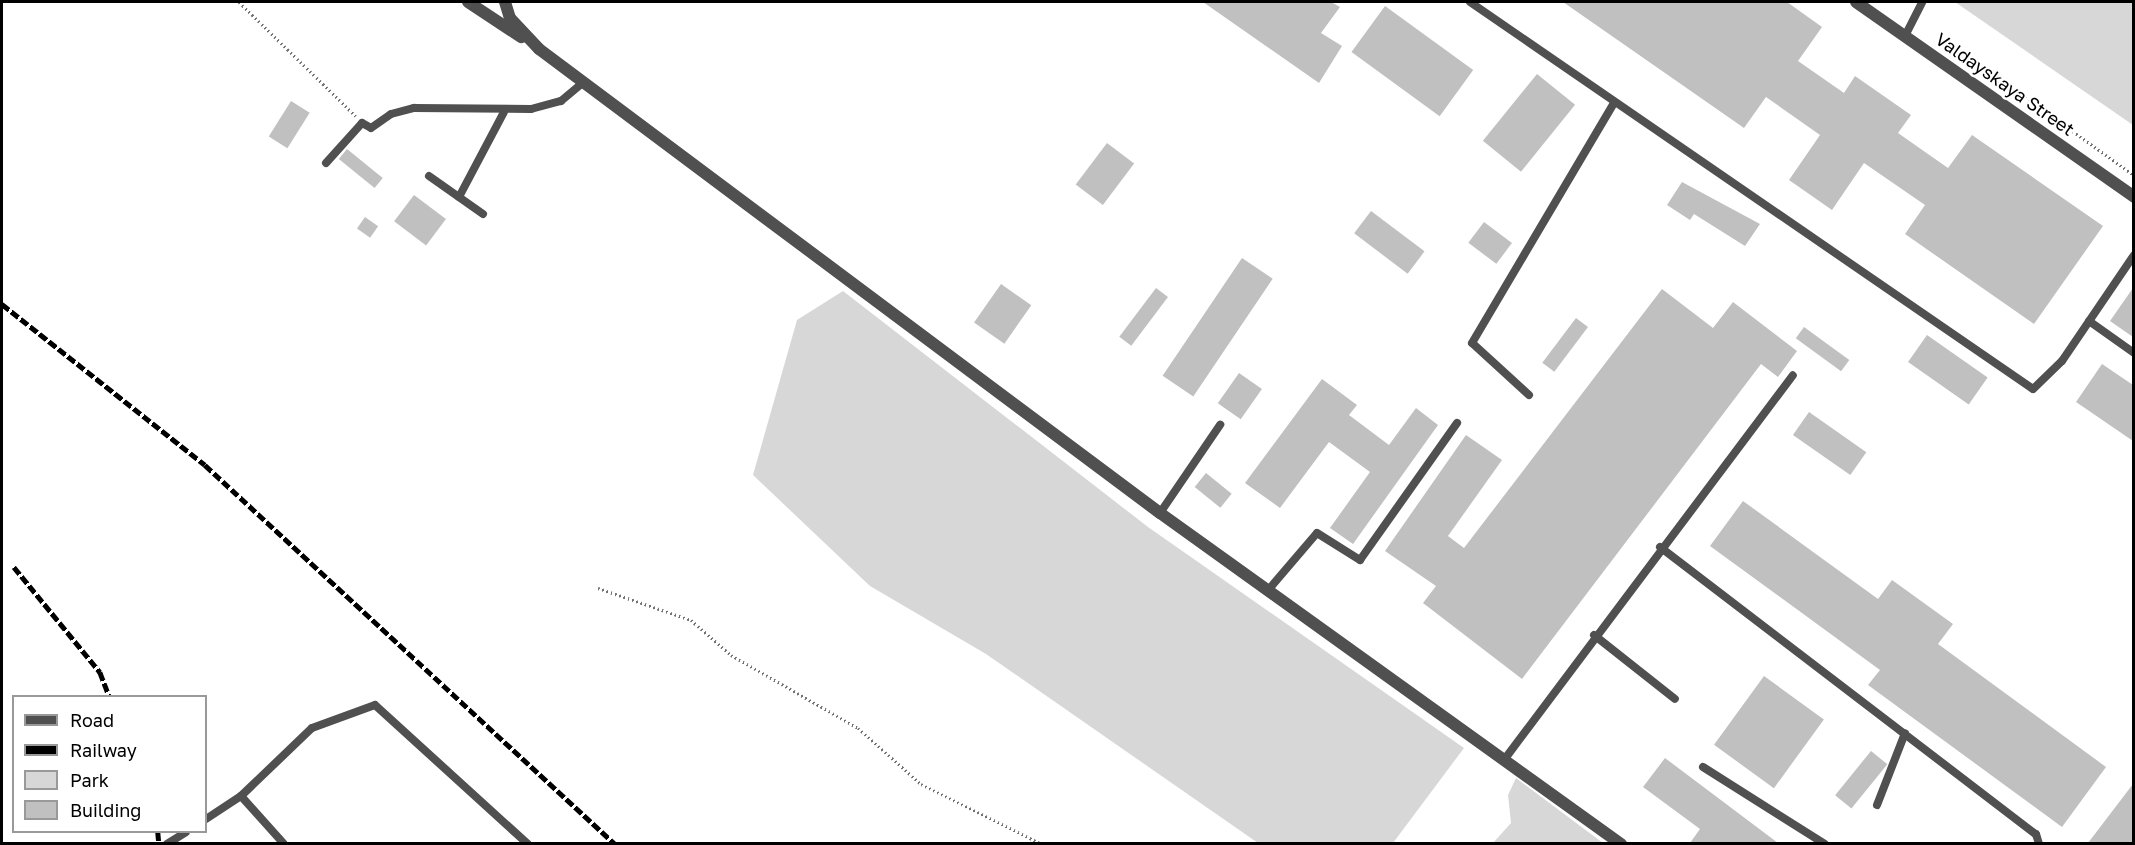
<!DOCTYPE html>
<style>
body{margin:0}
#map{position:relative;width:2135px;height:845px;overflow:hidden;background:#fff;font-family:"Golos Text",sans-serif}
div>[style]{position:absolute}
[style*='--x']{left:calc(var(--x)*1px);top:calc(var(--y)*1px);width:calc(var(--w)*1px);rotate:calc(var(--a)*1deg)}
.green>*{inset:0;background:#d7d7d7}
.building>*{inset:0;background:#c0c0c0;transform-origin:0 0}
.path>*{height:3px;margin-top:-1.5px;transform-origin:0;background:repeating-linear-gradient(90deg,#727272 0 1.5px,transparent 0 4.5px)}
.lane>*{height:8px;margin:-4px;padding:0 4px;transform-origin:4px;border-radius:4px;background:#505050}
.street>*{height:12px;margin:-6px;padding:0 6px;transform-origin:6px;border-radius:6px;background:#505050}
.rail>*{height:4.5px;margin-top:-2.25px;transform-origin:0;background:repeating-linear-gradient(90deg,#000 0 9px,transparent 0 12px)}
span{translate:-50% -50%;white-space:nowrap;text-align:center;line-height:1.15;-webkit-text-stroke:5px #fff;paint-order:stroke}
.street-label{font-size:18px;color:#000}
.frame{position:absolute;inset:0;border:3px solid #000;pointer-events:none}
.legend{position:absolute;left:12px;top:695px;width:195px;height:138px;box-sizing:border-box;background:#fff;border:2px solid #999;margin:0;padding:8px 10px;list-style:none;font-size:18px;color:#000}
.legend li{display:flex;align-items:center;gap:12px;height:30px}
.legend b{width:30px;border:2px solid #999}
</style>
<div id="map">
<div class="green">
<div style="clip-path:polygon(1955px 2px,2133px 2px,2133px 125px)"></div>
<div style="clip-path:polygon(843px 291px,1148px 527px,1464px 748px,1393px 843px,1258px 843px,986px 654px,870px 586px,753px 475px,797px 320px)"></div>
<div style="clip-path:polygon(1516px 778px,1603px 843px,1493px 843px,1511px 823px,1508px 795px)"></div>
</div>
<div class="building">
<div style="clip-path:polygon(1203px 2px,1331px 2px,1340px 7px,1321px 33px,1342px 46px,1319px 83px)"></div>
<div style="clip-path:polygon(1563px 2px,1787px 2px,1822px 27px,1798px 61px,1844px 93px,1855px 76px,1911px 115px,1898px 133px,1948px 168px,1972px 135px,2103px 226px,2034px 324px,1905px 234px,1925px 205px,1864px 163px,1832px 210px,1789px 180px,1820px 135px,1766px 97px,1744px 128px)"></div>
<div style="left:1385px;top:6px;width:109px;height:57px;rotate:36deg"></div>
<div style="left:1537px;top:74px;width:49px;height:86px;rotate:39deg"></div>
<div style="left:291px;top:101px;width:22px;height:42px;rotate:32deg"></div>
<div style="left:1107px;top:143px;width:34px;height:52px;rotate:37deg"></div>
<div style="left:347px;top:149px;width:46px;height:13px;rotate:39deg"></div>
<div style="clip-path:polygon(1682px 182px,1760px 224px,1745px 246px,1694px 214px,1690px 220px,1667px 205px)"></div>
<div style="left:414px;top:195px;width:40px;height:33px;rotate:37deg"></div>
<div style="left:1371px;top:211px;width:67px;height:28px;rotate:37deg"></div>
<div style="left:365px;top:217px;width:16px;height:14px;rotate:35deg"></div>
<div style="left:1484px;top:222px;width:35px;height:26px;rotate:37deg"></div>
<div style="left:1242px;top:258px;width:37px;height:142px;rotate:34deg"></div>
<div style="left:1001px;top:284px;width:37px;height:47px;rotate:35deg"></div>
<div style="left:1156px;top:288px;width:15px;height:61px;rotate:37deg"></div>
<div style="clip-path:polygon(2133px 288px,2133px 337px,2110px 321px)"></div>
<div style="clip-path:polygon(1662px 289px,1713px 328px,1733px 302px,1797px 351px,1778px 377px,1761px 364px,1522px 679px,1423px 603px,1436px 586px,1385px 551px,1466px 435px,1502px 460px,1448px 536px,1464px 548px)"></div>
<div style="left:1576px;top:318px;width:15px;height:56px;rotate:37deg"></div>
<div style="left:1804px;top:327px;width:56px;height:14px;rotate:36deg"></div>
<div style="left:1927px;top:335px;width:74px;height:33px;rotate:35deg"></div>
<div style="clip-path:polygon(2102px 364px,2133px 385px,2133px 441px,2076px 402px)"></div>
<div style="left:1239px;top:373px;width:28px;height:37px;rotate:35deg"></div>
<div style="clip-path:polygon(1322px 379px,1357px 405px,1349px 415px,1389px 445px,1416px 408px,1438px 425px,1353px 544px,1330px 528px,1370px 472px,1329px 442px,1280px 508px,1245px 483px)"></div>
<div style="left:1809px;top:412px;width:70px;height:28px;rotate:35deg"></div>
<div style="left:1206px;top:473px;width:33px;height:18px;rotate:39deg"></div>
<div style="clip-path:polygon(1743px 501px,1878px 599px,1892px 580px,1953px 624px,1938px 644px,2106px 767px,2062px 827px,1868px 685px,1880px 670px,1710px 546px)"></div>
<div style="left:1764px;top:676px;width:74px;height:85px;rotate:36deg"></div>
<div style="left:1871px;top:751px;width:21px;height:57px;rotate:39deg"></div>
<div style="clip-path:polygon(1665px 758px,1778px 843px,1690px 843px,1700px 829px,1643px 787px)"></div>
<div style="clip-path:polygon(2133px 784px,2133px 843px,2088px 843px)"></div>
</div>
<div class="path">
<div style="--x:239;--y:2;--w:163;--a:44.3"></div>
<div style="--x:1967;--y:61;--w:41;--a:29.1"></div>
<div style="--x:2003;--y:81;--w:161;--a:35.7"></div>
<div style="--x:598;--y:588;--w:98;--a:19"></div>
<div style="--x:691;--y:620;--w:53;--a:41.2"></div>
<div style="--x:731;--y:655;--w:146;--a:29.9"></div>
<div style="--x:858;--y:728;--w:84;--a:41.6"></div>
<div style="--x:921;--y:784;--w:135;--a:26.4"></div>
</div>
<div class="lane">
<div style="--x:1470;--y:2;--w:683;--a:34.5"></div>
<div style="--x:2033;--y:389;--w:40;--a:-44"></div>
<div style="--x:2062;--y:361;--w:128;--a:-55.8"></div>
<div style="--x:1905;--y:36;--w:38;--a:-63"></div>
<div style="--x:326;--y:163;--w:54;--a:-48"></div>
<div style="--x:362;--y:123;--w:10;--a:29"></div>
<div style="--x:371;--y:128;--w:24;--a:-35"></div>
<div style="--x:391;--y:114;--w:24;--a:-15"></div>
<div style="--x:414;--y:108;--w:117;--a:0.5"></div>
<div style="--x:531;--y:109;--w:31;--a:-15"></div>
<div style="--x:561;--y:101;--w:30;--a:-40"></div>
<div style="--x:429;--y:176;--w:66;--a:35.1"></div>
<div style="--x:459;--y:197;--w:96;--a:-62.1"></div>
<div style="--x:2089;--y:321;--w:55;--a:35.4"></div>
<div style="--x:1529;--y:395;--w:77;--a:-137.6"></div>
<div style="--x:1472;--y:343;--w:279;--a:-59.4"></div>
<div style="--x:1160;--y:513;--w:107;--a:-55.7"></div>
<div style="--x:1660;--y:547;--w:473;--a:37.4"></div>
<div style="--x:2036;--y:834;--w:10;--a:73"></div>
<div style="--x:1270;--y:588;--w:72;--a:-49.5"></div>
<div style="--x:1317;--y:533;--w:51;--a:32.1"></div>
<div style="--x:1360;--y:560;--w:168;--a:-54.7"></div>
<div style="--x:1594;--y:635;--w:103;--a:38.3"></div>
<div style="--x:1504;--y:760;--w:481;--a:-53.1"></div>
<div style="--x:1703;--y:767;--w:144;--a:32.3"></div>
<div style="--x:241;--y:796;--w:98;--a:-43.8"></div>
<div style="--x:312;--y:728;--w:67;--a:-20.1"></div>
<div style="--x:375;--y:705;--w:207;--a:42.3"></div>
<div style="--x:1877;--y:805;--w:77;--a:-68.7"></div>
<div style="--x:206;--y:819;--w:42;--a:-33.3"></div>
<div style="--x:241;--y:796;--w:64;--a:48.1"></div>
<div style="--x:167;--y:844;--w:22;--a:-32"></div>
</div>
<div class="street">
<div style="--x:468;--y:2;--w:64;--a:33.4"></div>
<div style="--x:505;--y:2;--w:17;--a:73"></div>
<div style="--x:510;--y:18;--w:42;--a:46.9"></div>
<div style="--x:539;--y:49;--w:775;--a:36.77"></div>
<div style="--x:1160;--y:513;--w:568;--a:35.68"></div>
<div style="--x:1856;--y:2;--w:340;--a:35"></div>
</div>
<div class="rail">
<div style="--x:2;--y:304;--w:259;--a:38.4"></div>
<div style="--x:205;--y:465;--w:558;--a:42.75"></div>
<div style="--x:14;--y:567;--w:136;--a:50.7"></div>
<div style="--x:100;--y:672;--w:26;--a:69"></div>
<div style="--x:158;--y:832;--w:12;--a:85"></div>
</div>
<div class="street-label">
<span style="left:2005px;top:84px;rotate:35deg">Valdayskaya Street</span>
</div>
<div class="frame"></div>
<ul class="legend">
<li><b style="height:8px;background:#505050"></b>Road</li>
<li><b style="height:8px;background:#000"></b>Railway</li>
<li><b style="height:16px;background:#d7d7d7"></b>Park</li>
<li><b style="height:16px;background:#c0c0c0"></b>Building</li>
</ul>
</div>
